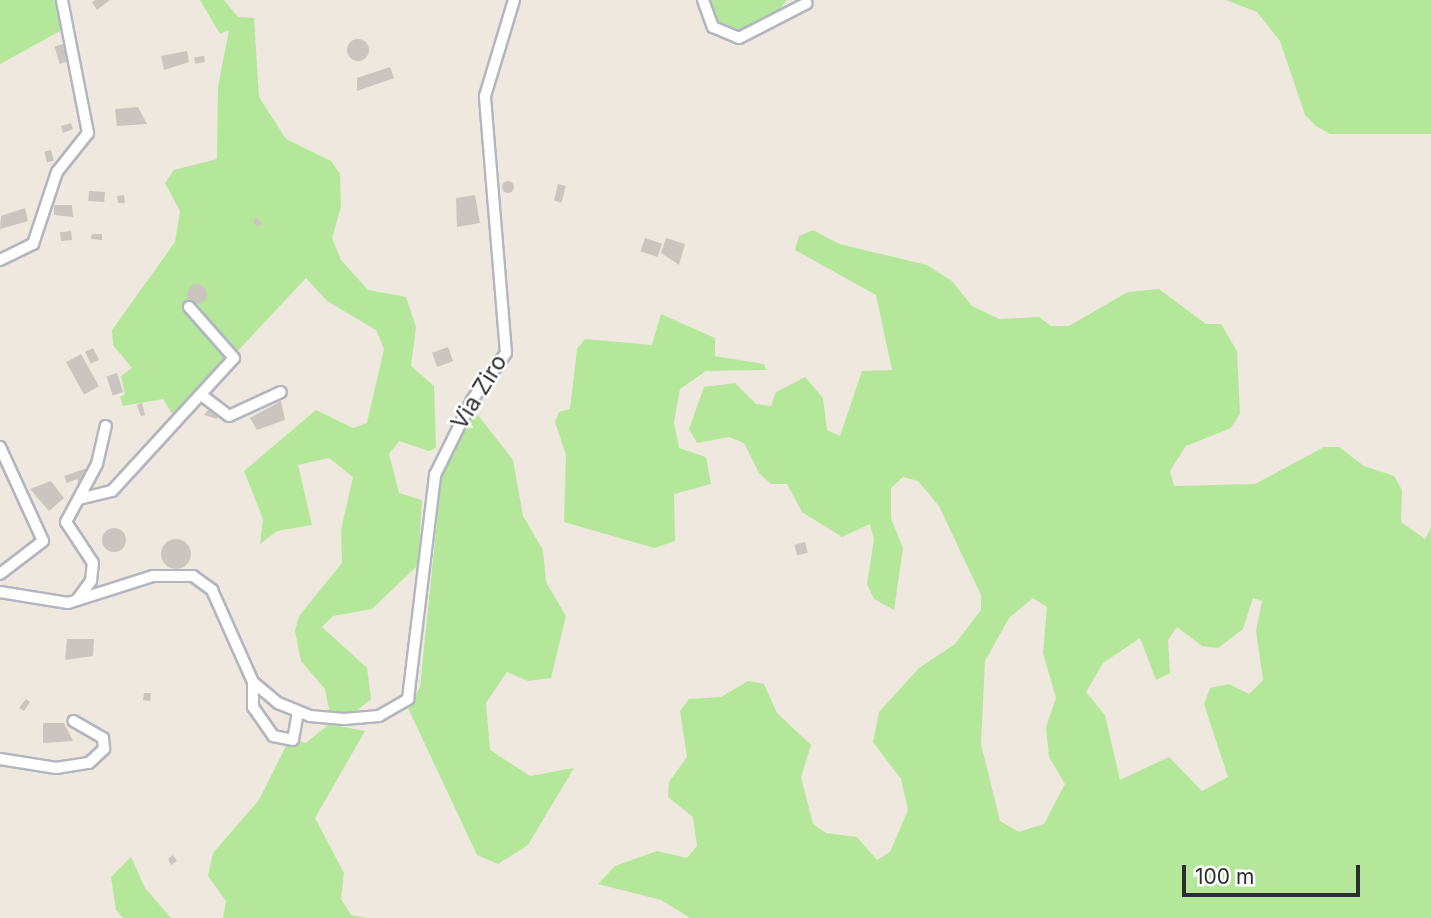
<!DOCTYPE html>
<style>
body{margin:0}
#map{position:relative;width:1431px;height:918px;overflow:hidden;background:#efe8df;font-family:Inter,sans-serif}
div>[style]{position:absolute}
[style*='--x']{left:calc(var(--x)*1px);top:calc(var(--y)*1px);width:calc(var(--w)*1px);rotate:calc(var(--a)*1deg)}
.green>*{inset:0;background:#b4e79a}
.building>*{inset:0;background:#cac5be;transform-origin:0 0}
.round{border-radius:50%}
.roads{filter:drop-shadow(2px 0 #b3b5c1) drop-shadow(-2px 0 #b3b5c1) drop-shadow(0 2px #b3b5c1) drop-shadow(0 -2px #b3b5c1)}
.minor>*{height:10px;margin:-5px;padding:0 5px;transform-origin:5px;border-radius:5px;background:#fff}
span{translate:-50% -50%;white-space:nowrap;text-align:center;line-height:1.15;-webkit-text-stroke:5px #fff;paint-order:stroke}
.street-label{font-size:23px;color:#2d2d2d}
.scale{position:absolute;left:1182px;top:865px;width:178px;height:32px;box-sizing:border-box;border:4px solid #2d2d2d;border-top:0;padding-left:9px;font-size:21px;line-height:24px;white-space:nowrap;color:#2d2d2d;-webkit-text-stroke:5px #fff;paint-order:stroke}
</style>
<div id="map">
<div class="green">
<div style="clip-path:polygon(0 0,57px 0,62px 30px,0 64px)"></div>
<div style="clip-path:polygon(200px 0,224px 0,238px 17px,254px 18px,259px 97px,286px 139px,331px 161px,340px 174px,341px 207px,332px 238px,341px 260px,368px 290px,406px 297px,416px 327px,411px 366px,434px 386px,436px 448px,429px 451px,399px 441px,389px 454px,399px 493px,422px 500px,418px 565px,372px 609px,333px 616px,322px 627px,367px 668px,371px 699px,353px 714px,330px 714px,325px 689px,301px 661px,295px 631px,299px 616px,342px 563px,341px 530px,353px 477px,329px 458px,298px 465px,312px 525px,277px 531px,260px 544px,263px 519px,244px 471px,316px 410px,353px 428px,367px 423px,384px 349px,376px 330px,327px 301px,306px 278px,175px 418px,163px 399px,123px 406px,120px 397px,125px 394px,121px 376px,132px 368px,113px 345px,112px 330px,175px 242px,180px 211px,165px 183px,174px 170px,217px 159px,218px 87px,229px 30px,220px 34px)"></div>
<div style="clip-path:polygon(707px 0,787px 0,772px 19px,740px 34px,717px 25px)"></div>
<div style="clip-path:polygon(1226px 0,1431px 0,1431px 134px,1330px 134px,1316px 126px,1305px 115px,1280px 41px,1257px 12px)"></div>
<div style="clip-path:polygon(evenodd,813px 230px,839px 244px,927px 265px,952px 281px,972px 306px,999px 319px,1039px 317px,1051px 326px,1069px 326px,1128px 292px,1159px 289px,1206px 324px,1221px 324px,1237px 351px,1240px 414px,1231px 428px,1186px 446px,1170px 471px,1174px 486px,1255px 484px,1324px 447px,1339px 447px,1364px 466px,1394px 476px,1402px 490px,1401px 522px,1425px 539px,1431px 528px,1431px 918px,690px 918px,661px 900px,598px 884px,615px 866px,657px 851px,687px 858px,697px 846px,693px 817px,668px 797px,669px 782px,687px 757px,680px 711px,689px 699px,721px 697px,748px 681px,764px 684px,777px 713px,811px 745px,801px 777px,813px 824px,826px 833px,857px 837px,877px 860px,890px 852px,908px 810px,901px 779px,873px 742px,879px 712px,919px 668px,955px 644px,981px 610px,981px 595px,939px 506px,918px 481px,903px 477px,891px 488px,891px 518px,903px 548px,894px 610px,874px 599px,867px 584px,874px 539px,870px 524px,842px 537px,802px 512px,787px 484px,771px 484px,759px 473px,744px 443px,729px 437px,697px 443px,689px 429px,704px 387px,735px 383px,756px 404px,771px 406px,776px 392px,805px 377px,823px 398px,827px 430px,840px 436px,862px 371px,892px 370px,876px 295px,795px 250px,799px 236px,813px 230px,1033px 598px,1047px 607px,1043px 653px,1056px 698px,1046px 727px,1049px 757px,1065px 784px,1044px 824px,1019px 832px,1000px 821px,981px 744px,985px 661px,1009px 618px,1033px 598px,813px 230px,1253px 598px,1262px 601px,1256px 631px,1263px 680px,1249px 694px,1229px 684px,1210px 688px,1204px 704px,1228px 777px,1202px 791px,1169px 757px,1120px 780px,1105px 715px,1086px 692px,1103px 663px,1140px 638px,1156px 680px,1170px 673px,1168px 640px,1177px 627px,1202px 646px,1218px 648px,1243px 629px,1253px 598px)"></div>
<div style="clip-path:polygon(661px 314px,715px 338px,715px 356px,764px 364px,766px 370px,706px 371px,680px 389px,674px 422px,679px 448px,706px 457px,711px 484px,674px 494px,675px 541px,654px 548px,564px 522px,566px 455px,555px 422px,559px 412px,570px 409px,577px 349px,585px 339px,652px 345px)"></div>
<div style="clip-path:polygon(474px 410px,513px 460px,523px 516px,543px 550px,546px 582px,566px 616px,551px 678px,528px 681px,507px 672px,486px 703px,490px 750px,530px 776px,574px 768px,528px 845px,498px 864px,477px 855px,408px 708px,420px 687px,441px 483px,447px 457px)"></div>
<div style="clip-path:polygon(329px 724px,365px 731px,315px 818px,344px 873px,341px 899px,351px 915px,367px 918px,223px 918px,226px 901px,208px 876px,213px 853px,259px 800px,290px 738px,306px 743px)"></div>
<div style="clip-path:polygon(131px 857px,145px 888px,171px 918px,123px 918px,116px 910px,111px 877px)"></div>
</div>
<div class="building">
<div style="clip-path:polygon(110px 0,97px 10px,92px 2px,95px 0)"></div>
<div class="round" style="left:347px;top:39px;width:22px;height:22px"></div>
<div style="left:67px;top:43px;width:18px;height:13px;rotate:74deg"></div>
<div style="clip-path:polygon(187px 51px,189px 62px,164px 70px,161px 56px)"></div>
<div style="left:204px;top:56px;width:6px;height:10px;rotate:81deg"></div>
<div style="clip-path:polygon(390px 67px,394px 78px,357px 91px,357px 78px)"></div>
<div style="clip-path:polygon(138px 107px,147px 124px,117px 126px,115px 109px)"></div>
<div style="clip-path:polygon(71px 123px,73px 129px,63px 133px,61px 126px)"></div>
<div style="left:51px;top:150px;width:11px;height:7px;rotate:75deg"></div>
<div class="round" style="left:502px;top:181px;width:12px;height:12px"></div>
<div style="left:558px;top:184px;width:8px;height:17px;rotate:14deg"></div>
<div style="left:89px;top:191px;width:16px;height:10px;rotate:4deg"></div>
<div style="clip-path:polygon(124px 195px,125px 203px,118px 203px,117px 196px)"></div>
<div style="clip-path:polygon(475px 195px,480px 223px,457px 227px,456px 198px)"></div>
<div style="clip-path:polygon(54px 205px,72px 205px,73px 217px,54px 215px)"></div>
<div style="clip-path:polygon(25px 208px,28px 221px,0 229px,1px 216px)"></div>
<div style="clip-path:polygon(257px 217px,262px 224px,257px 227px,253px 220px)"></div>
<div style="left:71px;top:231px;width:9px;height:11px;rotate:84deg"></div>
<div style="clip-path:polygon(92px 234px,102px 234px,102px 240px,91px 239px)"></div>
<div style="left:645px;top:238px;width:18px;height:14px;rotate:19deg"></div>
<div style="clip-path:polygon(666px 238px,685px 244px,679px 265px,661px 253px)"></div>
<div class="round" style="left:187px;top:284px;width:20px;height:20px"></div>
<div style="left:448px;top:347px;width:15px;height:17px;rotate:70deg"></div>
<div style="left:93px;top:348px;width:13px;height:9px;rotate:63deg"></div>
<div style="left:81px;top:354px;width:37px;height:17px;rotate:61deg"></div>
<div style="left:117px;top:373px;width:20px;height:11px;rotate:72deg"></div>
<div style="clip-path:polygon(281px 401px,285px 420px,257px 430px,250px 418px)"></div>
<div style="clip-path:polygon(142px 403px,145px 415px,141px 416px,137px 405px)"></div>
<div style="clip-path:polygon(209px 409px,218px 414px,217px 419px,204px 415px)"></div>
<div style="clip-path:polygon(90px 467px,80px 486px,77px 479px,67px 483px,64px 476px)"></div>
<div style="clip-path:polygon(51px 481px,64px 498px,49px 511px,30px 489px)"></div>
<div class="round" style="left:102px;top:528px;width:24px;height:24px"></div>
<div class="round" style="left:161px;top:539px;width:30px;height:30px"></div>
<div style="left:805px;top:542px;width:11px;height:11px;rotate:75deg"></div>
<div style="clip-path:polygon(67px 639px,94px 639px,93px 656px,65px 660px)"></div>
<div style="clip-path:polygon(144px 693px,151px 693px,150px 701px,143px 700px)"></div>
<div style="clip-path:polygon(26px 699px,30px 702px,24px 711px,19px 708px)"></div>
<div style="clip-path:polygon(43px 723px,64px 723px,73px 741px,43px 743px)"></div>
<div style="clip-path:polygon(173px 855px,177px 861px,171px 865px,168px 859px)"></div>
</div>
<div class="roads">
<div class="minor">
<div style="--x:703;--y:0;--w:29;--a:70"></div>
<div style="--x:713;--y:27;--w:28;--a:23"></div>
<div style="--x:739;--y:38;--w:76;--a:-27.2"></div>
<div style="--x:0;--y:260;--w:37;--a:-26"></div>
<div style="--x:33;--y:244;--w:76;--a:-71.6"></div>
<div style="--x:57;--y:172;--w:50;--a:-51.5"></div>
<div style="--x:88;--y:133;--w:136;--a:-101.1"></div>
<div style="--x:204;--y:397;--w:31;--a:37"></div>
<div style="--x:229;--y:416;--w:57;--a:-24.8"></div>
<div style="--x:0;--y:447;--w:103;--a:65.4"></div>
<div style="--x:43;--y:541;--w:54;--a:142.5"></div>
<div style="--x:79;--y:499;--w:34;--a:-14"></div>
<div style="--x:112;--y:491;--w:180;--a:-47.5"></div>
<div style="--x:234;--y:358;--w:68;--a:-131.4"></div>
<div style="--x:0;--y:592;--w:69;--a:9.2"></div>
<div style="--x:68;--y:603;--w:89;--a:-17.6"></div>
<div style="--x:153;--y:576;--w:40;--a:0"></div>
<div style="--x:193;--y:576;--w:24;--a:36"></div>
<div style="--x:212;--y:590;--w:101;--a:66"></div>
<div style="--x:253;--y:682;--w:33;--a:40"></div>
<div style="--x:278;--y:703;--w:35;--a:22"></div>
<div style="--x:310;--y:716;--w:34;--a:5"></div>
<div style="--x:344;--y:719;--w:35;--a:-5"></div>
<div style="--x:379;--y:716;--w:34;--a:-30"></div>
<div style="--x:408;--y:699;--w:226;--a:-83.1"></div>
<div style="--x:435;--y:475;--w:84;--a:-63.7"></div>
<div style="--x:472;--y:400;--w:58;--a:-54.1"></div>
<div style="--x:506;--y:353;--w:258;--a:-94.7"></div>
<div style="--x:485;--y:96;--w:100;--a:-73.2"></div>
<div style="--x:77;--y:600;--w:24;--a:-54"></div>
<div style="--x:91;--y:581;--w:18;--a:-84"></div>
<div style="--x:93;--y:563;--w:49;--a:-123.4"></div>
<div style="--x:66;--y:522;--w:66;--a:-61.9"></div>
<div style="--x:97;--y:464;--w:39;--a:-77"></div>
<div style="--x:253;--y:682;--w:25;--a:90"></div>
<div style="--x:253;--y:707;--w:35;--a:55"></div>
<div style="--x:273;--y:736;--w:20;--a:11"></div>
<div style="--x:293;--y:740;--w:27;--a:-80"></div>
<div style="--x:0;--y:759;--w:57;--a:9.1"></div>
<div style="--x:56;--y:768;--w:33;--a:-9"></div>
<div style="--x:89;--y:763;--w:21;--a:-43"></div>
<div style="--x:104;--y:749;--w:11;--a:-95"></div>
<div style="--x:103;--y:738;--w:34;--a:-150"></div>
</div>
</div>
<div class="street-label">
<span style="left:479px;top:392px;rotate:-58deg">Via Ziro</span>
</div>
<div class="scale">100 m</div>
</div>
